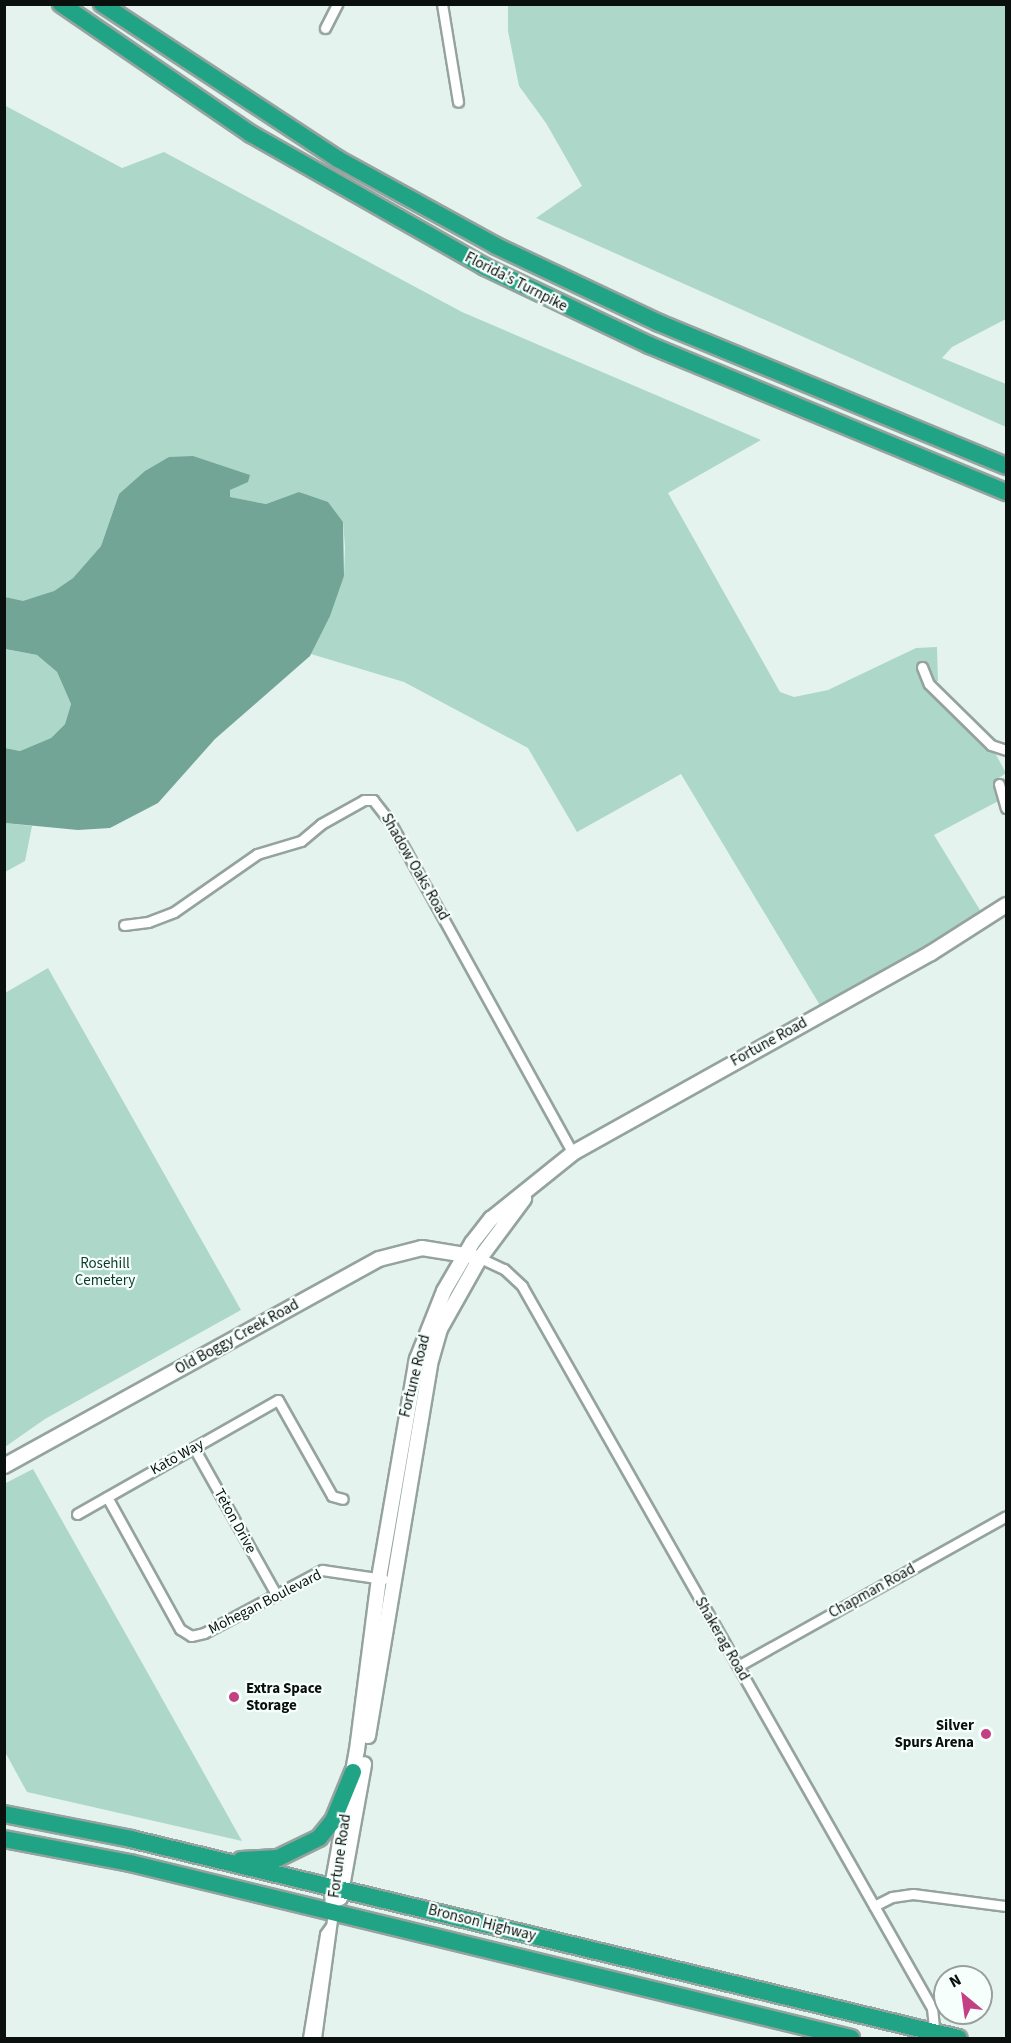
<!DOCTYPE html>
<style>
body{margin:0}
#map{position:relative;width:1011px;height:2043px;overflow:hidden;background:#e4f3ee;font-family:"Source Sans 3",sans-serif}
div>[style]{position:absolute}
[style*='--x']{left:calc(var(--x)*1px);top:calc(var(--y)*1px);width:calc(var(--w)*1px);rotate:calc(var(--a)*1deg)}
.green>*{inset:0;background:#add8c9}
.water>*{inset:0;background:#72a595}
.roads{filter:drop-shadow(2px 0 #95a39e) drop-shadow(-2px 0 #95a39e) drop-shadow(0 2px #95a39e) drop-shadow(0 -2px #95a39e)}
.street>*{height:9px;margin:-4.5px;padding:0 4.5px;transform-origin:4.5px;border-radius:4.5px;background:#fff}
.secondary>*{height:14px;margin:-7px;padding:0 7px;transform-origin:7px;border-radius:7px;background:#fff}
.highway>*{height:16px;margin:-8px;padding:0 8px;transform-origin:8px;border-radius:8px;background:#21a485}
.dots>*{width:16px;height:16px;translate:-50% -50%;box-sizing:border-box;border:3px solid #f6fffc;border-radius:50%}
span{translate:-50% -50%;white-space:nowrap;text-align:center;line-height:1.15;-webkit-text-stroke:4.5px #f6fffc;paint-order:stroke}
.street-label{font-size:15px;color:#0a100e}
.park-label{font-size:15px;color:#0b3a2e}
.poi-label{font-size:15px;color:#0a100e;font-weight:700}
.left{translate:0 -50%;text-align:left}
.right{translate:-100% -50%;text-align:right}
.frame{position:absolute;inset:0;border:6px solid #0a100e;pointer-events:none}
.north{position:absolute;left:933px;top:1965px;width:60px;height:60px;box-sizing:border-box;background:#f6fffc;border:2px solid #989f9d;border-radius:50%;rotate:331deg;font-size:16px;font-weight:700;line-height:24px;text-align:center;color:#0a100e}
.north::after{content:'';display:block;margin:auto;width:21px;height:27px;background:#c44084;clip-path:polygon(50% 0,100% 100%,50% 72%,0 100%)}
</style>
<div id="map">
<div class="green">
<div style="clip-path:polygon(508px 5px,1006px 5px,1006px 319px,952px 347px,942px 358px,1006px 384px,1006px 427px,536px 218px,582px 186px,546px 123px,519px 86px,508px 31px)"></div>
<div style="clip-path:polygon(4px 105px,122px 168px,164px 152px,462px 312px,761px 440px,668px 493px,780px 692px,794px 697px,828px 690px,916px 648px,937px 647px,938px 681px,933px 681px,924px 661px,916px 665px,926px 687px,986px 748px,994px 751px,1006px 773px,993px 782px,998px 790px,1006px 785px,1006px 797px,934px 835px,983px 915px,821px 1007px,681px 774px,577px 832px,528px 748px,404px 682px,311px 654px,344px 576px,345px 547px,343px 522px,300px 492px,266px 504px,229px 497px,230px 490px,242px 483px,119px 494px,101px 546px,73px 578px,54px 591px,23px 602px,5px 597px)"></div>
<div style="clip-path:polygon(4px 649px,37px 655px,57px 672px,71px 704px,65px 724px,51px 738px,20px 751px,5px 748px)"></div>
<div style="clip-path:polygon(5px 823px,32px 826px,25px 861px,5px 872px)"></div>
<div style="clip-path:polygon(48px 968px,241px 1310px,45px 1419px,5px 1447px,5px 993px)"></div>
<div style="clip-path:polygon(33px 1469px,150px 1677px,242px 1841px,27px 1792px,5px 1752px,4px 1484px)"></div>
</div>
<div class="water">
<div style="clip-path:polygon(193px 456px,250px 475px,248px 482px,230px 490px,230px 497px,266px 504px,299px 492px,328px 502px,343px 522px,344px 576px,330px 616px,310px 656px,215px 739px,158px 803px,110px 828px,78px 830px,5px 823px,5px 748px,20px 751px,51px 738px,65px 724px,71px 704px,57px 672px,37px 655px,5px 649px,5px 597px,23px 601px,54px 591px,73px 578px,101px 546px,119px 494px,145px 471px,169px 457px)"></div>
</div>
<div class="roads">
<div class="street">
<div style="--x:442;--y:4;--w:99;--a:80.7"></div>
<div style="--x:325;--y:28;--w:27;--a:-63"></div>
<div style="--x:922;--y:667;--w:18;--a:68"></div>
<div style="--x:929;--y:684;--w:87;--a:44.5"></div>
<div style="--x:991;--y:745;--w:16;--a:18"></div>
<div style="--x:999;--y:784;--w:25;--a:74"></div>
<div style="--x:124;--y:925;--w:24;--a:-7"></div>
<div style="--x:148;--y:922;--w:28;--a:-21"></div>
<div style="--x:174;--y:912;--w:101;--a:-34.9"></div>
<div style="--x:257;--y:854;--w:46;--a:-16.5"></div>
<div style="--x:301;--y:841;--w:26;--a:-40"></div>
<div style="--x:321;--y:824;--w:49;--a:-29.2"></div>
<div style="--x:364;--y:800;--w:9;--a:0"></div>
<div style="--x:373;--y:800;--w:28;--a:52"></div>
<div style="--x:390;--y:822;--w:378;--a:61.1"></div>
<div style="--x:480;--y:1258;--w:26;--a:25"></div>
<div style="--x:504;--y:1269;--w:25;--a:43"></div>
<div style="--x:522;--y:1286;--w:830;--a:60.41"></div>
<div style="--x:932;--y:2008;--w:28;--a:84"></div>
<div style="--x:194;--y:1448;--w:167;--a:60.7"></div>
<div style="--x:107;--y:1497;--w:151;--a:61.1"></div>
<div style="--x:180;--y:1629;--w:13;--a:32"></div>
<div style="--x:191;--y:1636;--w:13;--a:-13"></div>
<div style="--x:204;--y:1633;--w:134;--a:-28.1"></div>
<div style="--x:322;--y:1570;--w:62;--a:8.4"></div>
<div style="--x:77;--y:1514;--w:231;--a:-29.6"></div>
<div style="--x:278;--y:1400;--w:110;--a:60.6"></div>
<div style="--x:332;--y:1496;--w:11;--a:15"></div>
<div style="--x:738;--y:1666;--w:307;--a:-29.2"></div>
<div style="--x:874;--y:1906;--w:20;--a:-27"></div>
<div style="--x:892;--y:1897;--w:21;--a:-8"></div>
<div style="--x:913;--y:1894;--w:94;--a:7.4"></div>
<div style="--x:308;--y:2038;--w:105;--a:-80.7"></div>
<div style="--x:325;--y:1934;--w:9;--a:-54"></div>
<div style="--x:316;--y:2038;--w:126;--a:-82.3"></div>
</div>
<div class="secondary">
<div style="--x:4;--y:1466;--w:428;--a:-28.9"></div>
<div style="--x:379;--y:1259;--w:44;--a:-14.3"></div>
<div style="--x:422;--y:1248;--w:51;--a:9.1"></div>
<div style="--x:368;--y:1736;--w:377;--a:-80.5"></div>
<div style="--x:430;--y:1364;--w:36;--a:-74"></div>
<div style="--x:440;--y:1329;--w:81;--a:-60.6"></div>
<div style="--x:480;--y:1258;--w:74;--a:-53.3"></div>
<div style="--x:340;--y:1898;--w:136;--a:-79.8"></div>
<div style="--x:333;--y:1913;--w:26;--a:-92"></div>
<div style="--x:332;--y:1887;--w:139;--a:-79.7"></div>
<div style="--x:357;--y:1750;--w:173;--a:-82.7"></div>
<div style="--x:379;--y:1578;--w:222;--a:-80.2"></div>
<div style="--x:417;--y:1359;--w:73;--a:-68.3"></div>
<div style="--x:444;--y:1291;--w:56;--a:-59.7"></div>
<div style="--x:472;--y:1243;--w:31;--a:-52"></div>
<div style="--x:491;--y:1219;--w:105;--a:-38.8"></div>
<div style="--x:573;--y:1153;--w:410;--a:-29.2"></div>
<div style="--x:931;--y:953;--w:89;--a:-32.6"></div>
</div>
<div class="highway">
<div style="--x:61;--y:4;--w:230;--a:34.4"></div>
<div style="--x:251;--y:134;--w:269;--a:29.6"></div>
<div style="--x:485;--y:267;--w:182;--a:25.4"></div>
<div style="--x:649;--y:345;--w:386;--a:22.4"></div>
<div style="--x:102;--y:4;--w:282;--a:33.3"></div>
<div style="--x:338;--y:159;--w:180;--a:28.8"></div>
<div style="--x:496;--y:246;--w:180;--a:25.3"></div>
<div style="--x:659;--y:323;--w:375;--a:22.4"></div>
<div style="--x:4;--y:1814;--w:129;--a:11.1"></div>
<div style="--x:131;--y:1839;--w:851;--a:13.53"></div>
<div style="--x:4;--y:1839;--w:128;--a:10.8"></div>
<div style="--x:130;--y:1863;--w:742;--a:13.64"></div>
<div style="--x:241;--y:1860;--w:37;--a:-3"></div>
<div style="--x:278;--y:1858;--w:46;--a:-26"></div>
<div style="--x:319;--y:1838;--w:22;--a:-51"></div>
<div style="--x:333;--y:1821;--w:53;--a:-67.8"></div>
</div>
</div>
<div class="dots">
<div style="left:234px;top:1697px;background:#c44084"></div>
<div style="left:986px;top:1734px;background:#c44084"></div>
</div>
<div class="street-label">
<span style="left:516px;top:282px;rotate:27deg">Florida's Turnpike</span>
<span style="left:415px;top:867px;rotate:60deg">Shadow Oaks Road</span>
<span style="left:769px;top:1042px;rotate:-29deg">Fortune Road</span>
<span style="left:237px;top:1337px;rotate:-29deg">Old Boggy Creek Road</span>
<span style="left:415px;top:1376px;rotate:-76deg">Fortune Road</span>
<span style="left:177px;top:1457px;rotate:-29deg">Kato Way</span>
<span style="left:235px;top:1521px;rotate:61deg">Teton Drive</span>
<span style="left:872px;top:1591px;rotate:-29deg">Chapman Road</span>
<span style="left:265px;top:1602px;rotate:-27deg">Mohegan Boulevard</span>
<span style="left:722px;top:1639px;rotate:60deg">Shakerag Road</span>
<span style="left:340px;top:1856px;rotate:-82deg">Fortune Road</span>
<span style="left:482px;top:1923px;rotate:14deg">Bronson Highway</span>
</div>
<div class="park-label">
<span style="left:105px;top:1272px">Rosehill<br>Cemetery</span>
</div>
<div class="poi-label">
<span class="left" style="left:246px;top:1697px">Extra Space<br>Storage</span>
<span class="right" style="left:974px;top:1734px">Silver<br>Spurs Arena</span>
</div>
<div class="frame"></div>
<div class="north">N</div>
</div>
